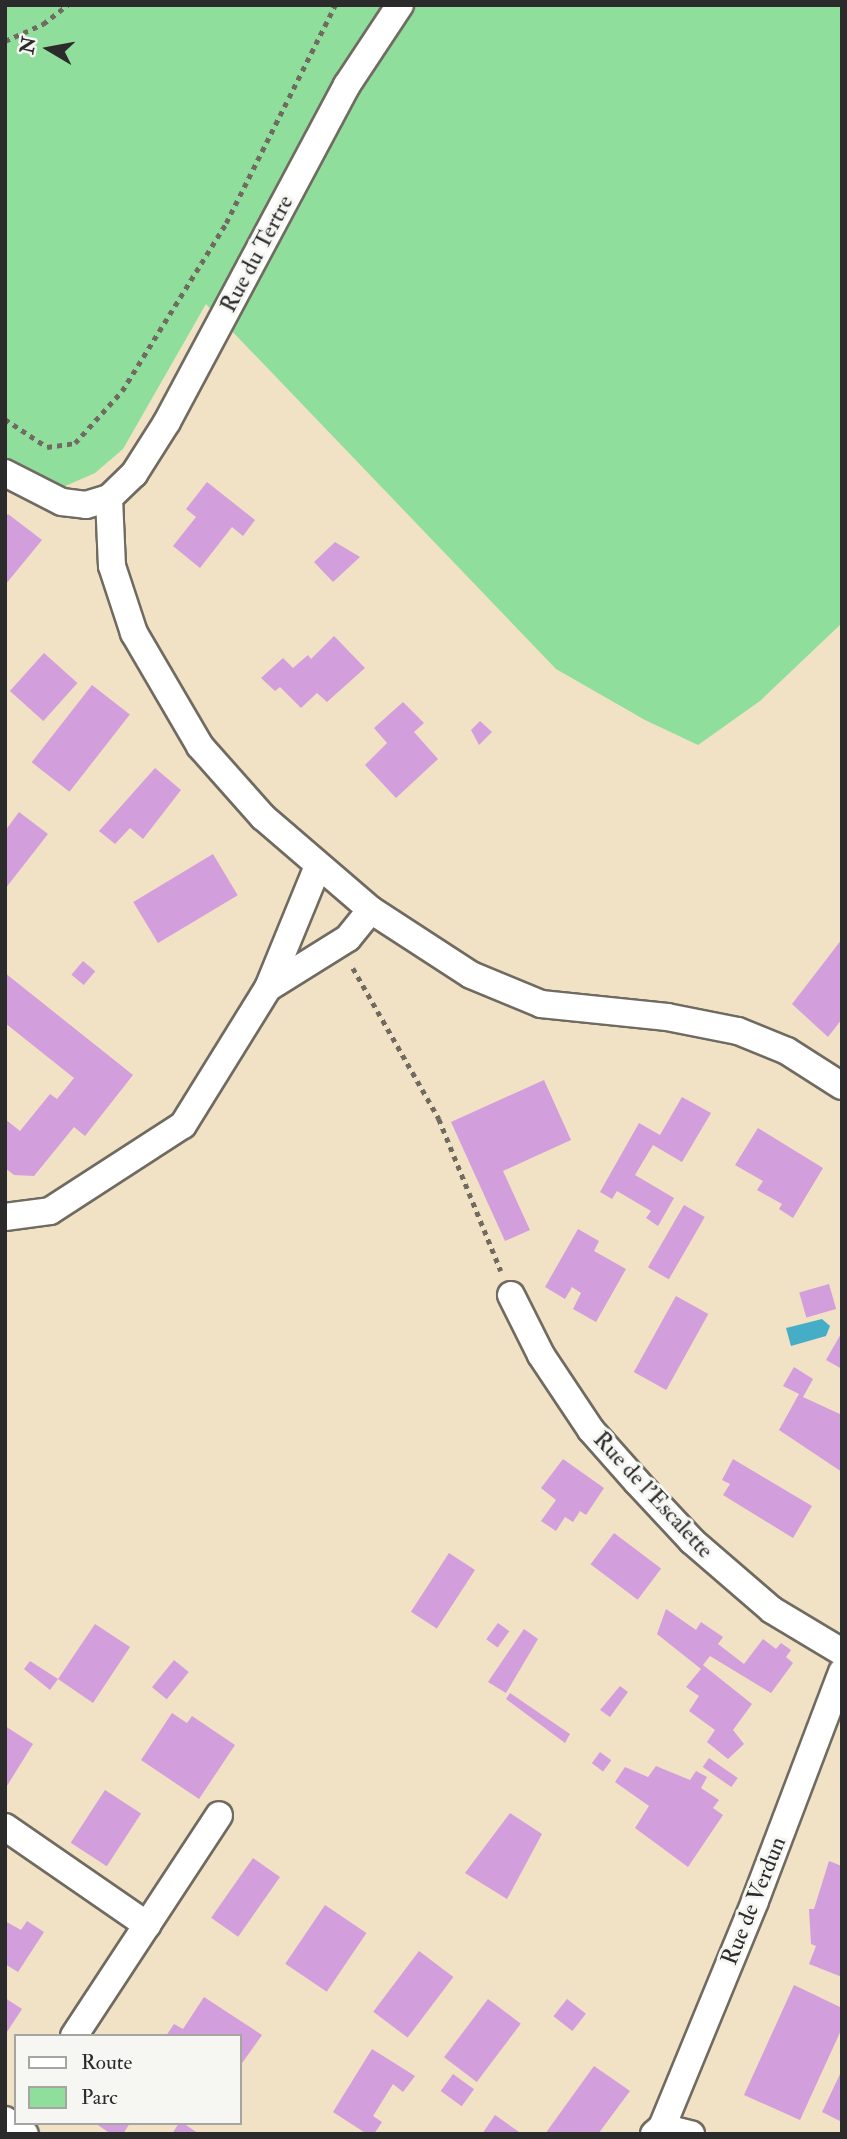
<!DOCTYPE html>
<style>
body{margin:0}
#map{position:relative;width:847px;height:2139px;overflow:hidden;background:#f1e1c5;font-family:"IM FELL Double Pica",serif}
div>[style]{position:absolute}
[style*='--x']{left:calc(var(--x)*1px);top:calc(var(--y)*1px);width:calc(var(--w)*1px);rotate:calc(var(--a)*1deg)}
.green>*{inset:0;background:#90de9c}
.water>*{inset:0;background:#46adc6}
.building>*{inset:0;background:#d29fdc;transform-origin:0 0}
.path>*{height:4.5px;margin-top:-2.25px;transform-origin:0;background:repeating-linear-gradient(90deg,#706b61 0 5px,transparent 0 10px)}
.roads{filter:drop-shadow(2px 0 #706b61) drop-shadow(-2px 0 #706b61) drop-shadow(0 2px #706b61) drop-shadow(0 -2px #706b61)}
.minor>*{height:26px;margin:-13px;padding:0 13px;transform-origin:13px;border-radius:13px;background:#fff}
span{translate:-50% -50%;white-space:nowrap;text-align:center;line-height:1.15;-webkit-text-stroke:6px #f6f6f2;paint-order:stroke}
.street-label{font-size:23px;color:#2b2b2b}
.frame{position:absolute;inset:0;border:7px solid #2b2b2b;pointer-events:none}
.legend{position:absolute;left:14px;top:2034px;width:228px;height:91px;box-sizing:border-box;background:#f6f6f2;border:2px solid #a5a5a2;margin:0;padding:9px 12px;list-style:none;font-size:21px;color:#2b2b2b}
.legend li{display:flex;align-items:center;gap:14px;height:35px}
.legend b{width:35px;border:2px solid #a5a5a2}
.north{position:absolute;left:14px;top:14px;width:70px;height:70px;-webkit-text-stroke:5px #f6f6f2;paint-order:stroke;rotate:280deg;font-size:19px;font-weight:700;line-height:28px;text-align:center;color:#2b2b2b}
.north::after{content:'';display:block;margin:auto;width:24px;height:32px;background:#2b2b2b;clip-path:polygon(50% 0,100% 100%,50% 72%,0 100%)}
</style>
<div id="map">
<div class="green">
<div style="clip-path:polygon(5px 5px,842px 5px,842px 623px,760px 701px,698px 745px,645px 720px,556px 669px,206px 304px,123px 449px,95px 473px,54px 491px,5px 458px)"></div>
</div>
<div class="water">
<div style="clip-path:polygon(822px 1319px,830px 1326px,826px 1336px,791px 1346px,786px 1328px)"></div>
</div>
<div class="building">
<div style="clip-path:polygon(207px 482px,255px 520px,243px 536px,232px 527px,200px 568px,173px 546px,196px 517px,186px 509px)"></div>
<div style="clip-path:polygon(8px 514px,42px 540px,5px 585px,5px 517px)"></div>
<div style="clip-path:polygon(335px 542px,360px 557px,333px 582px,314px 562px)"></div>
<div style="clip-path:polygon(334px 636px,365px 668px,327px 702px,317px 693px,301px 708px,280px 687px,275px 691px,261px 678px,283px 658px,293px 668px,308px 655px,311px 659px)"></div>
<div style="left:44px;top:653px;width:45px;height:51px;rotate:42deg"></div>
<div style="left:92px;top:685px;width:48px;height:98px;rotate:38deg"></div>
<div style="clip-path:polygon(403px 702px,424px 723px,414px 732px,438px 759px,396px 798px,365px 765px,387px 743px,374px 728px)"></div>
<div style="clip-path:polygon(480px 721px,492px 732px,479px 745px,471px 730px)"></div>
<div style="clip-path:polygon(155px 768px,181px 790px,143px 839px,130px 828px,115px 844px,99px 831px)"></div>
<div style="clip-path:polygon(19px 812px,48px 834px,5px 889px,5px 831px)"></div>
<div style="left:213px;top:854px;width:48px;height:93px;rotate:59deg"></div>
<div style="clip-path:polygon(842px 939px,842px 1019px,828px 1037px,792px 1004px)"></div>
<div style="left:83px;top:961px;width:16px;height:18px;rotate:40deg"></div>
<div style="clip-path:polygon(5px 973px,133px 1075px,85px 1136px,74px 1127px,34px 1176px,14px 1175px,5px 1168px,5px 1119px,20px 1131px,50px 1094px,57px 1099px,74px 1078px,5px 1023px)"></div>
<div style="clip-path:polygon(544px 1080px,571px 1140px,503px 1171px,530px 1230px,505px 1241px,451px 1122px)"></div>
<div style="clip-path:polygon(682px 1097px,711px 1113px,682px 1162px,653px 1145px,635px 1175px,674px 1198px,658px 1226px,646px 1218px,651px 1211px,617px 1191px,612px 1199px,600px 1192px,639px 1123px,660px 1135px)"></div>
<div style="clip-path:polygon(758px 1128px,823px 1168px,793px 1218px,779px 1209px,782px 1204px,757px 1190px,763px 1181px,735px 1165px)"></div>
<div style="left:684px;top:1205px;width:24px;height:72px;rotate:30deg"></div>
<div style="clip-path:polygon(578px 1229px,599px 1241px,594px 1251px,626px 1269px,596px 1322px,573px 1309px,581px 1293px,572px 1287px,565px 1299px,545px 1287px)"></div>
<div style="left:829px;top:1284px;width:26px;height:31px;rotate:74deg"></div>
<div style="left:676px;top:1296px;width:37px;height:87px;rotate:29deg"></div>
<div style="clip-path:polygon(842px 1332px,842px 1369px,826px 1360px)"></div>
<div style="clip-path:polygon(794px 1367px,813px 1379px,803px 1397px,842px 1415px,842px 1472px,779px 1430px,799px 1394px,783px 1386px)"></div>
<div style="clip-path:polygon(563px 1459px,604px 1488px,586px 1515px,580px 1511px,573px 1522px,565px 1517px,556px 1531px,541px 1521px,556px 1500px,541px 1488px)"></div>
<div style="clip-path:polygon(733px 1459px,812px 1506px,793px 1538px,723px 1495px,730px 1484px,722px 1480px)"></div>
<div style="left:614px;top:1533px;width:59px;height:39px;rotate:37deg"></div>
<div style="left:449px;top:1553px;width:31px;height:70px;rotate:33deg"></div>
<div style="clip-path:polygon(666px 1609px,696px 1630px,701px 1622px,723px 1637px,718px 1644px,744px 1664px,763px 1639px,776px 1649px,781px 1643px,791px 1650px,786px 1657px,793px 1663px,771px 1693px,710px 1656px,703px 1665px,752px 1704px,733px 1730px,744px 1744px,728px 1759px,707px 1742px,715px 1730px,689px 1711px,699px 1696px,686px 1687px,701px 1669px,657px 1634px)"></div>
<div style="left:498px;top:1623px;width:14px;height:20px;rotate:36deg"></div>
<div style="clip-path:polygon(95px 1624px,130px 1647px,93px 1703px,58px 1679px,50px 1690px,24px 1669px,30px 1661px,58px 1679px)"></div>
<div style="clip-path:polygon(524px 1629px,538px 1639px,506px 1693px,488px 1682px)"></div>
<div style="left:174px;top:1660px;width:19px;height:35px;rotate:39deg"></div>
<div style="clip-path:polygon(620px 1686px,628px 1692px,610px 1717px,600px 1710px)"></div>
<div style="clip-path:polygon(510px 1693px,570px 1734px,565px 1743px,506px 1699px)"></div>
<div style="clip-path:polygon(172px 1713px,187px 1723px,192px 1716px,235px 1745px,199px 1799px,141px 1760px)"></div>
<div style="clip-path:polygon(5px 1726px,33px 1744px,5px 1789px)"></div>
<div style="left:600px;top:1752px;width:14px;height:14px;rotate:36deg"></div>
<div style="left:709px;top:1758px;width:35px;height:11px;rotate:35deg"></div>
<div style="clip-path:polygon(656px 1766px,690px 1780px,696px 1771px,707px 1777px,701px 1788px,719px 1800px,713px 1808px,723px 1815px,688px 1867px,635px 1828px,649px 1806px,615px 1782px,625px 1767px,648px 1777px)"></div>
<div style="left:105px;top:1790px;width:43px;height:63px;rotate:33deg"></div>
<div style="clip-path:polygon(510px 1813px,542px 1834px,507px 1899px,465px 1873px)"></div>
<div style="left:253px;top:1858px;width:33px;height:73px;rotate:35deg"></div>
<div style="clip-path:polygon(829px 1861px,842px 1866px,842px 1977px,809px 1964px,816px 1946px,811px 1944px,809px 1909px,814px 1909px)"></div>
<div style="left:325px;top:1905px;width:50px;height:71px;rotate:34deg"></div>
<div style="clip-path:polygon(5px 1921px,21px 1930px,27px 1921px,44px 1932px,18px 1972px,5px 1964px)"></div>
<div style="left:419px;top:1951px;width:43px;height:76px;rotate:37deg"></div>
<div style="clip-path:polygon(794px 1985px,842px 2008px,842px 2028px,800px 2120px,744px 2095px)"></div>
<div style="clip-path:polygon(204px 1997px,262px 2035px,240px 2066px,240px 2036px,166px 2036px,174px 2024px,183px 2029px)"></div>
<div style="clip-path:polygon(5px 1998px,22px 2009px,5px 2035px)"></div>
<div style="left:488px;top:1999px;width:41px;height:73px;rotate:37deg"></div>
<div style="left:567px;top:1999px;width:24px;height:22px;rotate:38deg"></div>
<div style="clip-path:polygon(372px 2049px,415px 2076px,403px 2092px,393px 2084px,373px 2116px,382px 2122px,374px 2134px,367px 2134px,333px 2112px)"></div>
<div style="clip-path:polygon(594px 2066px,630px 2091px,598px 2134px,545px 2134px)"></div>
<div style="clip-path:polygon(842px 2070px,842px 2122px,822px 2112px)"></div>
<div style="left:453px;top:2074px;width:26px;height:21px;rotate:36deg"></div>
<div style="clip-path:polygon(495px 2115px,522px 2134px,482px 2134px)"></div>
<div style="clip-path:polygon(95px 2123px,130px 2123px,123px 2134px,111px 2134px)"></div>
<div style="clip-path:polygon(179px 2123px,183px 2123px,199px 2134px,172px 2134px)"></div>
</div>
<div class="path">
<div style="--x:5;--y:41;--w:42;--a:-24.1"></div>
<div style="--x:43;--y:24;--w:31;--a:-38"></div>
<div style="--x:5;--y:419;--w:50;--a:33.7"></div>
<div style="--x:47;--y:447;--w:28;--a:-8"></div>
<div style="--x:75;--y:443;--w:70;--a:-47.9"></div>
<div style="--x:122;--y:391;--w:198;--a:-58.2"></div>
<div style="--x:226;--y:223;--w:244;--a:-63.4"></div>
<div style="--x:353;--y:968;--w:174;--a:60.3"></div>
<div style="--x:439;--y:1119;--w:164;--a:67.8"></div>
</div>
<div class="roads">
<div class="minor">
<div style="--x:5;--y:473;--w:64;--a:27"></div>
<div style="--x:62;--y:502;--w:24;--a:7"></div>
<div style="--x:86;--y:505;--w:24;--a:-17"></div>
<div style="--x:109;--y:498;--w:35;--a:-44"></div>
<div style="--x:134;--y:474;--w:62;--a:-57.6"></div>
<div style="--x:167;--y:422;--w:382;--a:-61.9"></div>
<div style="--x:347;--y:85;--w:96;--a:-56.5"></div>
<div style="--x:109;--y:498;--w:68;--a:87.5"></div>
<div style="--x:112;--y:566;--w:71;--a:71.8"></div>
<div style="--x:134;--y:633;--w:131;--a:59.7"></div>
<div style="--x:200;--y:746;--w:95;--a:48.4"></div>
<div style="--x:263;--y:817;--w:143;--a:40.7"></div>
<div style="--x:371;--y:910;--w:119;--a:33"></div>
<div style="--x:471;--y:975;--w:76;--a:22.5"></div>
<div style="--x:541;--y:1004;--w:127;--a:5.9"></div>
<div style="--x:667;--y:1017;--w:72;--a:11.2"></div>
<div style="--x:738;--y:1031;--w:53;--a:22.2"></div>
<div style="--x:787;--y:1051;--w:65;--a:32.5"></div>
<div style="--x:318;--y:866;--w:132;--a:112.3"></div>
<div style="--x:268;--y:988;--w:94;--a:-32"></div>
<div style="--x:348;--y:938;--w:36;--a:-51"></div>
<div style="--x:5;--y:1217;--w:45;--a:-7.6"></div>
<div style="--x:50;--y:1211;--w:158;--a:-32.9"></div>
<div style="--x:183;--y:1125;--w:161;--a:-58.2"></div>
<div style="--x:511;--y:1295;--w:67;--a:63.4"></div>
<div style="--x:541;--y:1355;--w:90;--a:56.3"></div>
<div style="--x:591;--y:1430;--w:69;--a:48.5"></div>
<div style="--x:637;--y:1482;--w:81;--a:47"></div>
<div style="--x:692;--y:1541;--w:106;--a:40.8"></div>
<div style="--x:772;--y:1610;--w:82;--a:31"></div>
<div style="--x:5;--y:1827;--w:173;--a:34.6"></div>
<div style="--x:74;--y:2036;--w:264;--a:-56.7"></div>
<div style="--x:5;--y:2120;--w:24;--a:35"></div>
<div style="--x:662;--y:2127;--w:30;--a:14"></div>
<div style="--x:654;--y:2134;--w:11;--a:-41"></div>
<div style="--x:662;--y:2127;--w:244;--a:-67.6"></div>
<div style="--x:755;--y:1901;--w:245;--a:-69.2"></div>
</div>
</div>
<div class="street-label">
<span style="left:257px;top:254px;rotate:-62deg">Rue du Tertre</span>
<span style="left:653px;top:1495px;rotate:47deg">Rue de l'Escalette</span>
<span style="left:754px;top:1901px;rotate:-68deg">Rue de Verdun</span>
</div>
<div class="frame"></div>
<ul class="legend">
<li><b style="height:9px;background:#fff"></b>Route</li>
<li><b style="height:19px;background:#90de9c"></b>Parc</li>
</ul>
<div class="north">N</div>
</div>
